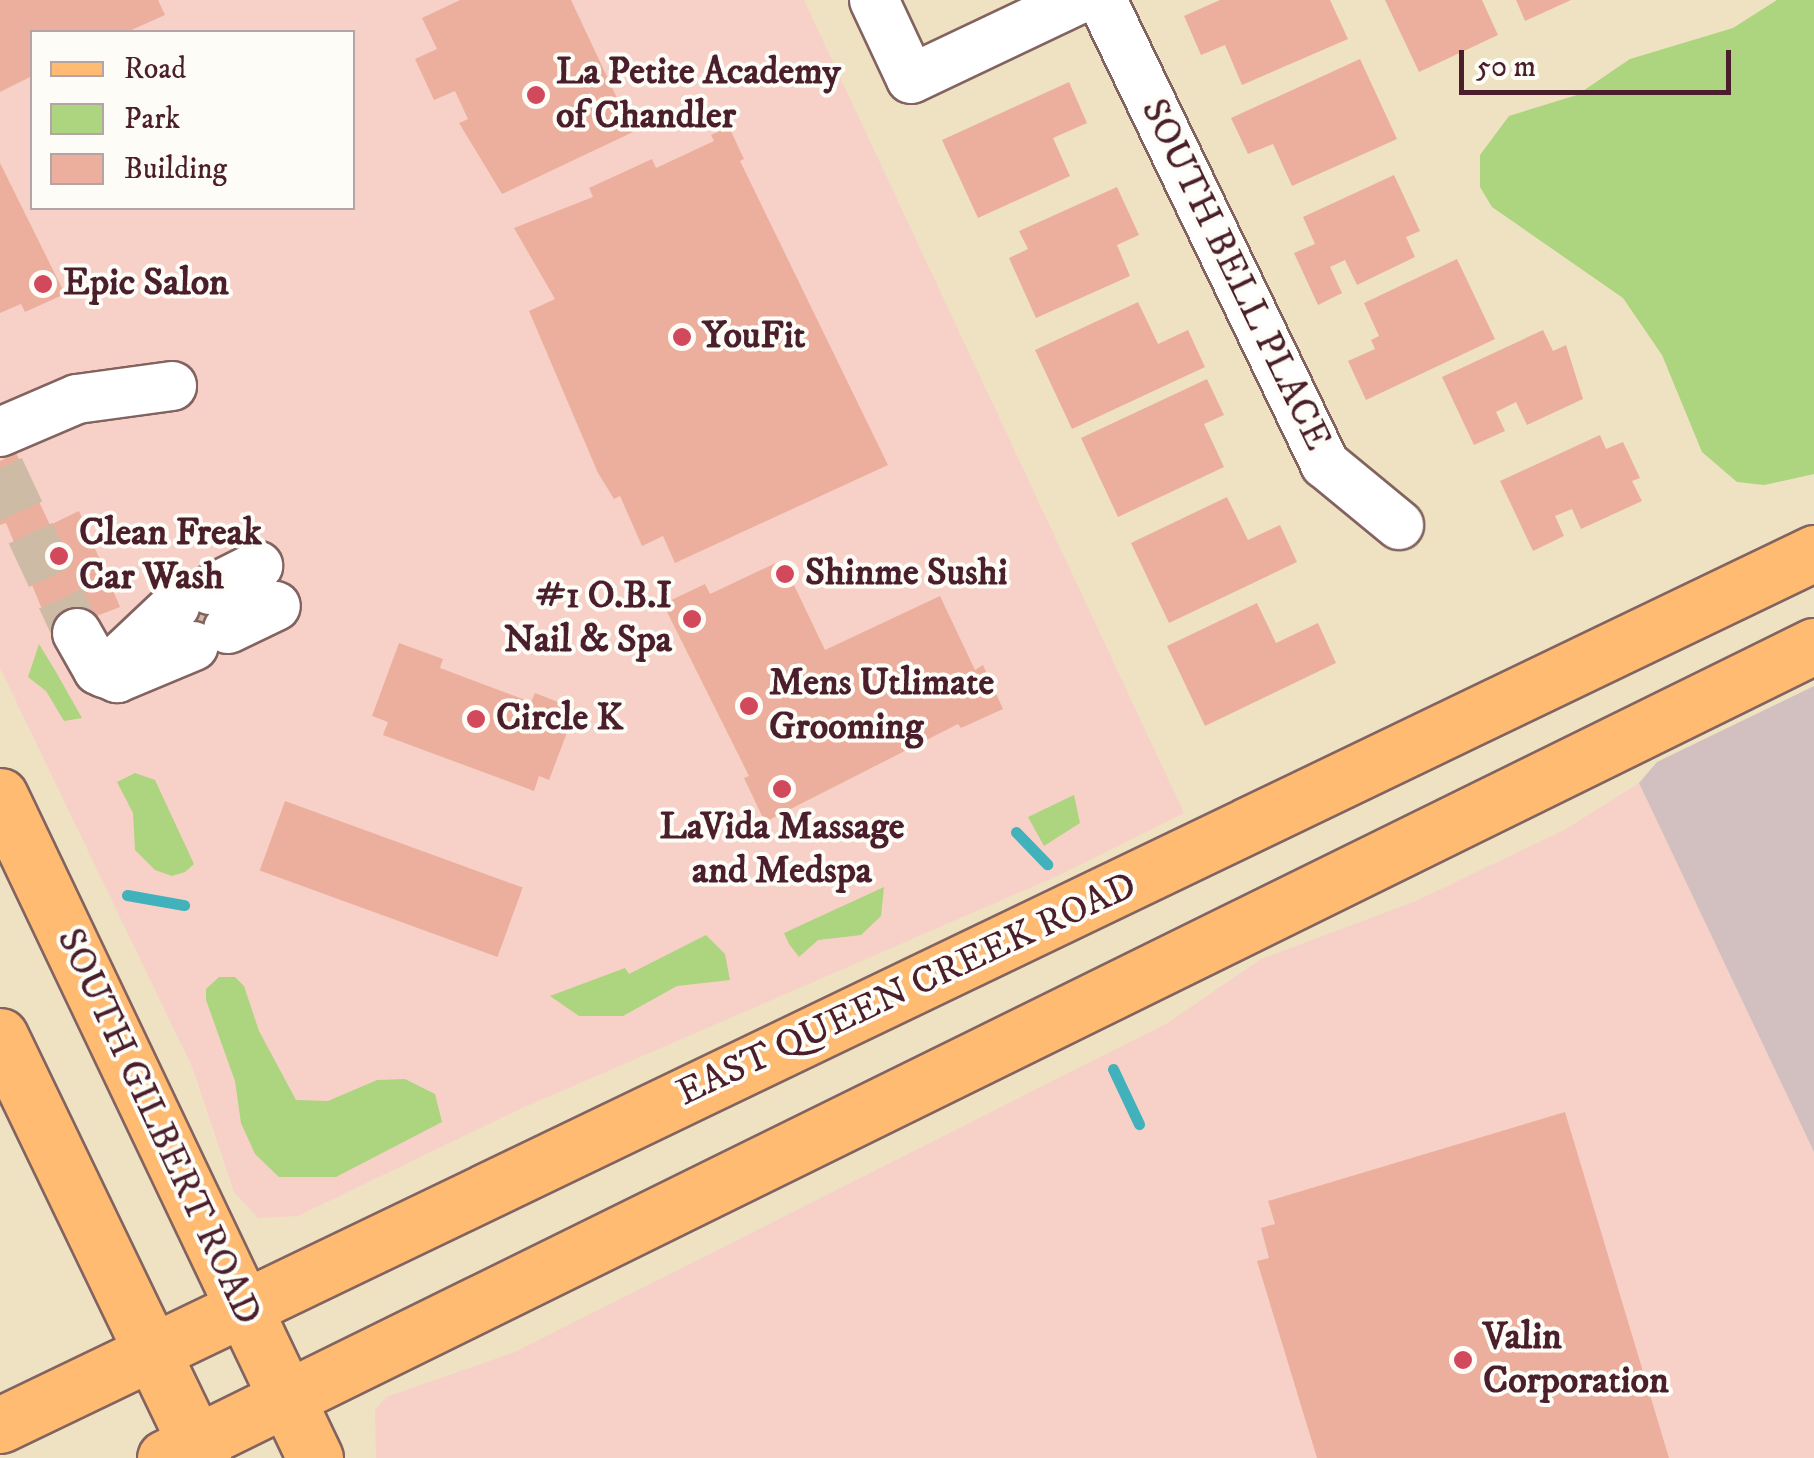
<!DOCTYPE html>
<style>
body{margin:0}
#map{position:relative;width:1814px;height:1458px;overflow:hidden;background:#eee2c3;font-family:"IM FELL DW Pica",serif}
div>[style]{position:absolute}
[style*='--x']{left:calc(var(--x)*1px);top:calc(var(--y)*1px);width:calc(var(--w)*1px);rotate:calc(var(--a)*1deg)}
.built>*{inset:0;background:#f7d1c7}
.industrial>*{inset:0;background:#d2bfc0}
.green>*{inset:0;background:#add47e}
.stream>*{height:11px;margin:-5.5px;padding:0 5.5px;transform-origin:5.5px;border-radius:5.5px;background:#41b1bb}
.building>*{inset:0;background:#ecaf9e;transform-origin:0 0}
.minor-tunnel>*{height:48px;margin-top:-24px;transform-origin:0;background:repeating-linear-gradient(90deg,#cdbba5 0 48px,transparent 0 72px)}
.roads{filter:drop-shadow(2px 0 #836360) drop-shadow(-2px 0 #836360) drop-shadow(0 2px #836360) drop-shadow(0 -2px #836360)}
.minor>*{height:48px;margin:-24px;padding:0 24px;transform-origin:24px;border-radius:24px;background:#fff}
.major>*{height:55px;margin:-27.5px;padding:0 27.5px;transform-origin:27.5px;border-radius:27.5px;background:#ffbb71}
.dots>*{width:28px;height:28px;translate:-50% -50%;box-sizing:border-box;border:5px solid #fdfcf7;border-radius:50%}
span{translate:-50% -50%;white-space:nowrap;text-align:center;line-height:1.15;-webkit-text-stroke:8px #fdfcf7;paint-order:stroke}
.poi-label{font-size:38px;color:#4a1f2b;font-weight:700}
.left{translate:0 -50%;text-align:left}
.right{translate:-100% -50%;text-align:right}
.street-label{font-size:38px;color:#4a1f2b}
.legend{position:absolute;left:30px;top:30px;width:325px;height:180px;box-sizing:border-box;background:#fdfcf7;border:2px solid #b5a4a5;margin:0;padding:12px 18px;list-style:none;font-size:30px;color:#4a1f2b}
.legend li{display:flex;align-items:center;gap:20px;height:50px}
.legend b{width:50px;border:2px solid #b5a4a5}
.scale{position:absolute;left:1459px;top:50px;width:272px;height:45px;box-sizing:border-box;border:5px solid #4a1f2b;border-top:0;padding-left:12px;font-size:30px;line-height:35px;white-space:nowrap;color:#4a1f2b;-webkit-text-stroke:8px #fdfcf7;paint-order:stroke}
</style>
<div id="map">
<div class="built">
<div style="clip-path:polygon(evenodd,0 0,804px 0,1184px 813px,1055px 877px,518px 1110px,298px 1216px,258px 1218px,234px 1192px,193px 1069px,0 668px,0 0,32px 32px,352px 32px,352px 208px,32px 208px,32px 32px)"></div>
<div style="clip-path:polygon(1639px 783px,1814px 1152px,1814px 1458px,376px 1458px,375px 1410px,386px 1397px,515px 1352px,1166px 1024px,1261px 959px,1416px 901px,1566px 829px)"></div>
</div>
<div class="industrial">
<div style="clip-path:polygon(1814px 686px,1814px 1152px,1639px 783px,1657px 762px)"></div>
</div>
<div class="green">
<div style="clip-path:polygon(1777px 0,1814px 0,1814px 474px,1764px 485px,1737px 482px,1702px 452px,1662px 355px,1623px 298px,1492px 207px,1480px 187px,1480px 155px,1509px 116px,1577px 95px,1630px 59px,1733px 28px)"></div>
<div style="clip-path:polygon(39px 644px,56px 672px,82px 718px,64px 721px,46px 691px,28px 677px)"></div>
<div style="clip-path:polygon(135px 773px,155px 780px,194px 864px,185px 872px,172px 876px,155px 870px,135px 850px,133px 813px,117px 782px)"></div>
<div style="clip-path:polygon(1074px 795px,1080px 823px,1044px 846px,1028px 817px)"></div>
<div style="clip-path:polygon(884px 887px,881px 916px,861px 935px,818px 940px,799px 957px,789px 944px,784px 933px)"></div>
<div style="clip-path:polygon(706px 935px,725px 954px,730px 980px,677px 986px,623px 1016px,579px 1016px,550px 996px,625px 968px,629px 974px)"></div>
<div style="clip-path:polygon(219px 977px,235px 977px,244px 986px,259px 1031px,296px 1100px,328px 1101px,377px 1080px,405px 1079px,435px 1094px,442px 1122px,336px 1177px,279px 1177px,255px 1154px,241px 1123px,235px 1081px,206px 1000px,206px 989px)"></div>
</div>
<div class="stream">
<div style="--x:1016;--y:832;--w:45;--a:45.9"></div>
<div style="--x:127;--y:895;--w:58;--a:10"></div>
<div style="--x:1113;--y:1069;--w:61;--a:64.7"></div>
</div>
<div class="building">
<div style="clip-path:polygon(0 0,158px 0,165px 15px,127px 32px,32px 32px,32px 76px,0 92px)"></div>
<div style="clip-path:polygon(460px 0,571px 0,633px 132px,502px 194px,459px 123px,468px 119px,455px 91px,434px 100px,415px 59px,437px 49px,422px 18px)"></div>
<div style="clip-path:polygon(1220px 0,1330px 0,1348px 39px,1242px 85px,1225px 45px,1201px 55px,1184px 16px)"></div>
<div style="clip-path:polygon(1385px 0,1482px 0,1498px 35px,1419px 72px)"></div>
<div style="clip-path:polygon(1516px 0,1571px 0,1525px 21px)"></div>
<div style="clip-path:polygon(1360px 59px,1397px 139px,1292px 186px,1273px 144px,1248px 154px,1231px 118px)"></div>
<div style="clip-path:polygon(1069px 82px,1087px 123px,1053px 138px,1070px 176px,978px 218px,942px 140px)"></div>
<div style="clip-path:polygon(729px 127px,744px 159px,740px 161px,888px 465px,675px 563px,663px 536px,642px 546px,620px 496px,614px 499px,598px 473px,529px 311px,555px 299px,514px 228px,593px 197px,589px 188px,652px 159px,656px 168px,714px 141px,711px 135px)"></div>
<div style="clip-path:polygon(0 163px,65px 294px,25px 312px,21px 304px,0 313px)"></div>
<div style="clip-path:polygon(1394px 175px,1420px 231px,1406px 237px,1415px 257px,1357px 285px,1345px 260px,1330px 267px,1342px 293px,1318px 305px,1294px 253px,1315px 244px,1303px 217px)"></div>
<div style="clip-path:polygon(1117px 187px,1139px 235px,1117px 245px,1130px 276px,1036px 318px,1009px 258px,1028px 249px,1019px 231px)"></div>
<div style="clip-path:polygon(1457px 259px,1495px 339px,1366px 400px,1348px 361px,1375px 349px,1371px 340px,1379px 336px,1364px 303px)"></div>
<div style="clip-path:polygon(1138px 302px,1158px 344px,1188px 330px,1205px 367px,1072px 429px,1035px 350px)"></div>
<div style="clip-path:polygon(1543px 330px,1553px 351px,1566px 345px,1583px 399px,1527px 425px,1516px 402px,1496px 412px,1505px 431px,1474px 445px,1442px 377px)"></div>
<div style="clip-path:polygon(1207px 379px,1224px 415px,1204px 424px,1224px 467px,1118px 517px,1081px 438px)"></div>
<div style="clip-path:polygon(1600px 435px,1606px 449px,1623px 442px,1640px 478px,1632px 481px,1642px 501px,1581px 529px,1572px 509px,1555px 516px,1564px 536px,1533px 551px,1500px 481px)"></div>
<div style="clip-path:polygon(16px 453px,50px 525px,79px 511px,120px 607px,52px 633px,6px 523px,0 525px,0 461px)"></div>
<div style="clip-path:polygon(1227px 497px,1248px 540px,1280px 525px,1297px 562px,1169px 623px,1131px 543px)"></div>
<div style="clip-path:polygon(782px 560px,825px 650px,940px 596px,975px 670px,983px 665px,1003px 709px,961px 728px,958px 724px,765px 822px,744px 778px,749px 776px,663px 604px,705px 584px,710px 594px)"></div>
<div style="clip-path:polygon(1257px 603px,1276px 643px,1318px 623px,1336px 663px,1205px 726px,1167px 646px)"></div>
<div style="clip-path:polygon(399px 643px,443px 659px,440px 668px,531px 702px,535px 693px,576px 709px,549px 780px,539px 776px,534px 791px,383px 735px,388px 722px,372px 716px)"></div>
<div style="left:285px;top:801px;width:253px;height:74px;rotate:20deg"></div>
<div style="clip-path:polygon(1565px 1112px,1669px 1458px,1317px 1458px,1257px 1261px,1269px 1258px,1261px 1228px,1275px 1224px,1268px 1201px)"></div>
</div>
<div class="minor-tunnel">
<div style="--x:0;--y:468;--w:182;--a:65"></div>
<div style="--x:185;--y:626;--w:38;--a:-27"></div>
</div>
<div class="roads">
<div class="minor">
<div style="--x:874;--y:0;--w:87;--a:64.9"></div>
<div style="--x:911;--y:79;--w:184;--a:-25.4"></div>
<div style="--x:1102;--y:0;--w:515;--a:64.33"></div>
<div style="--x:1325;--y:464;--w:96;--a:39.5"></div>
<div style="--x:0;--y:432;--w:84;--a:-23.2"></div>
<div style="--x:77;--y:399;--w:96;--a:-7.8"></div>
<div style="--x:210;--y:590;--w:54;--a:-26.6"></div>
<div style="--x:228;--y:629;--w:53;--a:-25.6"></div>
<div style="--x:77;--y:633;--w:43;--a:60.4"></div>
<div style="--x:98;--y:670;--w:21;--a:23"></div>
<div style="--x:117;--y:678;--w:83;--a:-22.6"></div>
<div style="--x:104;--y:673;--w:98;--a:-43.3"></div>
</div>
<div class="major">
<div style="--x:0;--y:796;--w:733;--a:64.55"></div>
<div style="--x:0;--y:1036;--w:468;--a:64.3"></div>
<div style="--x:0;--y:1425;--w:2013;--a:-25.67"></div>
<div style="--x:165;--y:1458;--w:1838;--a:-26.22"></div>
</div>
</div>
<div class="dots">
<div style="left:536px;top:95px;background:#d1495b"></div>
<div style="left:43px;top:284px;background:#d1495b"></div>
<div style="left:682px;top:337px;background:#d1495b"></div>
<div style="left:59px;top:556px;background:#d1495b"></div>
<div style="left:785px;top:574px;background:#d1495b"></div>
<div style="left:692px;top:619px;background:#d1495b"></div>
<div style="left:749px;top:706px;background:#d1495b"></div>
<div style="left:476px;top:719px;background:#d1495b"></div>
<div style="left:782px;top:789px;background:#d1495b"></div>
<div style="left:1463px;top:1360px;background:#d1495b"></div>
</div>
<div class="poi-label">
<span class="left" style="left:556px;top:95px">La Petite Academy<br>of Chandler</span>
<span class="left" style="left:63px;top:284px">Epic Salon</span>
<span class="left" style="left:702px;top:337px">YouFit</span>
<span class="left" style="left:79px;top:556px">Clean Freak<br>Car Wash</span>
<span class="left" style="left:805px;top:574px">Shinme Sushi</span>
<span class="right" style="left:672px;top:619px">#1 O.B.I<br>Nail &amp; Spa</span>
<span class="left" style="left:769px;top:706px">Mens Utlimate<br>Grooming</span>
<span class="left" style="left:496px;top:719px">Circle K</span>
<span style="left:782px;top:850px">LaVida Massage<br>and Medspa</span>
<span class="left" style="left:1483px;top:1360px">Valin<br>Corporation</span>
</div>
<div class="street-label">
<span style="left:1235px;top:275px;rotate:64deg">SOUTH BELL PLACE</span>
<span style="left:907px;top:990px;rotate:-25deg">EAST QUEEN CREEK ROAD</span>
<span style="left:158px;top:1127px;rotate:65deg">SOUTH GILBERT ROAD</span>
</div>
<ul class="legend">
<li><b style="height:12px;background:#ffbb71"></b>Road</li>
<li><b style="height:28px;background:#add47e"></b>Park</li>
<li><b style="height:28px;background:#ecaf9e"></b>Building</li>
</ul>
<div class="scale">50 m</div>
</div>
